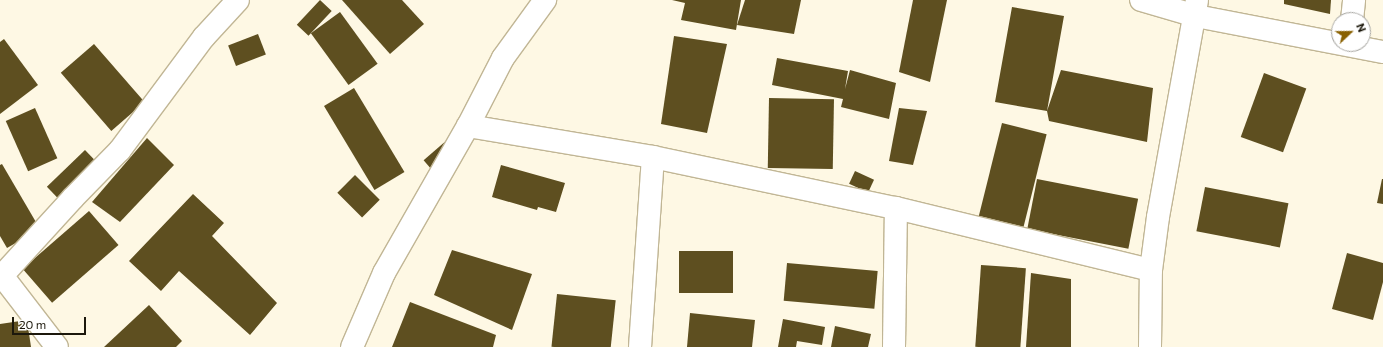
<!DOCTYPE html>
<style>
body{margin:0}
#map{position:relative;width:1383px;height:347px;overflow:hidden;background:#fef8e4;font-family:Commissioner,sans-serif}
div>[style]{position:absolute}
[style*='--x']{left:calc(var(--x)*1px);top:calc(var(--y)*1px);width:calc(var(--w)*1px);rotate:calc(var(--a)*1deg)}
.building>*{inset:0;background:#5e4f20;transform-origin:0 0}
.roads{filter:drop-shadow(1px 0 #c1b695) drop-shadow(-1px 0 #c1b695) drop-shadow(0 1px #c1b695) drop-shadow(0 -1px #c1b695)}
.minor>*{height:22px;margin:-11px;padding:0 11px;transform-origin:11px;border-radius:11px;background:#fff}
span{translate:-50% -50%;white-space:nowrap;text-align:center;line-height:1.15;-webkit-text-stroke:4px #fff;paint-order:stroke}
.north{position:absolute;left:1331px;top:12px;width:40px;height:40px;box-sizing:border-box;background:#fff;border:1px solid #a4a39e;border-radius:50%;rotate:68deg;font-size:11px;font-weight:700;line-height:16px;text-align:center;color:#1c180c}
.north::after{content:'';display:block;margin:auto;width:14px;height:18px;background:#896000;clip-path:polygon(50% 0,100% 100%,50% 72%,0 100%)}
.scale{position:absolute;left:12px;top:317px;width:74px;height:18px;box-sizing:border-box;border:2px solid #1c180c;border-top:0;padding-left:5px;font-size:12px;line-height:14px;white-space:nowrap;color:#1c180c;-webkit-text-stroke:3px #fff;paint-order:stroke}
</style>
<div id="map">
<div class="building">
<div style="left:320px;top:0;width:16px;height:34px;rotate:43deg"></div>
<div style="clip-path:polygon(342px 0,402px 0,424px 24px,390px 54px)"></div>
<div style="clip-path:polygon(672px 0,741px 0,736px 30px,681px 20px,685px 3px)"></div>
<div style="clip-path:polygon(745px 0,801px 0,794px 34px,737px 25px)"></div>
<div style="clip-path:polygon(913px 0,947px 0,930px 82px,899px 72px)"></div>
<div style="clip-path:polygon(1284px 0,1331px 0,1330px 14px,1284px 4px)"></div>
<div style="clip-path:polygon(1012px 7px,1064px 16px,1047px 111px,1061px 70px,1153px 88px,1147px 142px,1049px 121px,1047px 111px,995px 102px)"></div>
<div style="left:340px;top:12px;width:64px;height:36px;rotate:54deg"></div>
<div style="left:258px;top:34px;width:22px;height:32px;rotate:69deg"></div>
<div style="clip-path:polygon(674px 36px,727px 44px,707px 133px,661px 124px)"></div>
<div style="clip-path:polygon(4px 39px,38px 85px,0 114px,0 42px)"></div>
<div style="left:94px;top:44px;width:77px;height:44px;rotate:49deg"></div>
<div style="clip-path:polygon(777px 58px,848px 71px,845px 89px,850px 70px,896px 83px,889px 119px,841px 107px,843px 99px,772px 85px)"></div>
<div style="left:1264px;top:73px;width:45px;height:68px;rotate:20deg"></div>
<div style="left:354px;top:88px;width:98px;height:35px;rotate:59deg"></div>
<div style="left:769px;top:98px;width:65px;height:70px;rotate:1deg"></div>
<div style="left:35px;top:108px;width:55px;height:32px;rotate:66deg"></div>
<div style="clip-path:polygon(899px 108px,927px 111px,913px 165px,889px 161px)"></div>
<div style="left:1002px;top:123px;width:46px;height:101px;rotate:14deg"></div>
<div style="clip-path:polygon(147px 138px,174px 165px,120px 222px,92px 202px)"></div>
<div style="left:447px;top:140px;width:18px;height:31px;rotate:49deg"></div>
<div style="left:85px;top:150px;width:28px;height:53px;rotate:46deg"></div>
<div style="clip-path:polygon(2px 164px,40px 229px,7px 248px,0 236px,0 165px)"></div>
<div style="clip-path:polygon(501px 165px,565px 183px,556px 212px,538px 207px,537px 210px,492px 197px)"></div>
<div style="left:855px;top:171px;width:21px;height:14px;rotate:25deg"></div>
<div style="left:355px;top:175px;width:35px;height:25px;rotate:45deg"></div>
<div style="left:1037px;top:179px;width:103px;height:51px;rotate:11deg"></div>
<div style="clip-path:polygon(1382px 179px,1383px 179px,1383px 204px,1377px 203px)"></div>
<div style="left:1205px;top:187px;width:85px;height:45px;rotate:11deg"></div>
<div style="clip-path:polygon(193px 194px,224px 223px,212px 236px,277px 303px,250px 335px,179px 271px,161px 291px,129px 261px)"></div>
<div style="left:89px;top:211px;width:45px;height:88px;rotate:49deg"></div>
<div style="clip-path:polygon(452px 250px,532px 274px,512px 330px,434px 295px)"></div>
<div style="left:679px;top:251px;width:54px;height:42px"></div>
<div style="clip-path:polygon(1347px 253px,1383px 263px,1383px 282px,1373px 320px,1332px 309px)"></div>
<div style="left:787px;top:263px;width:91px;height:38px;rotate:5deg"></div>
<div style="left:981px;top:265px;width:45px;height:82px;rotate:4deg"></div>
<div style="clip-path:polygon(1031px 273px,1071px 279px,1071px 347px,1026px 347px)"></div>
<div style="left:557px;top:294px;width:59px;height:53px;rotate:6deg"></div>
<div style="clip-path:polygon(410px 302px,496px 335px,493px 347px,392px 347px)"></div>
<div style="clip-path:polygon(149px 305px,182px 341px,176px 347px,104px 347px)"></div>
<div style="clip-path:polygon(690px 313px,755px 320px,752px 347px,687px 347px)"></div>
<div style="clip-path:polygon(783px 319px,825px 327px,822px 345px,797px 341px,796px 347px,778px 347px)"></div>
<div style="clip-path:polygon(27px 320px,31px 347px,0 347px,0 324px)"></div>
<div style="clip-path:polygon(835px 326px,871px 334px,868px 347px,831px 347px)"></div>
</div>
<div class="roads">
<div class="minor">
<div style="--x:1141;--y:0;--w:57;--a:16.2"></div>
<div style="--x:1196;--y:16;--w:190;--a:10.9"></div>
<div style="--x:1352;--y:20;--w:20;--a:-84"></div>
<div style="--x:468;--y:126;--w:188;--a:9.5"></div>
<div style="--x:653;--y:157;--w:248;--a:11.9"></div>
<div style="--x:896;--y:208;--w:262;--a:13.7"></div>
<div style="--x:0;--y:273;--w:93;--a:52.4"></div>
<div style="--x:0;--y:278;--w:108;--a:-47.6"></div>
<div style="--x:73;--y:198;--w:67;--a:-45.6"></div>
<div style="--x:120;--y:150;--w:141;--a:-53.4"></div>
<div style="--x:204;--y:37;--w:50;--a:-47.4"></div>
<div style="--x:352;--y:347;--w:81;--a:-66.6"></div>
<div style="--x:384;--y:273;--w:169;--a:-60.3"></div>
<div style="--x:468;--y:126;--w:76;--a:-62.8"></div>
<div style="--x:503;--y:58;--w:72;--a:-54.1"></div>
<div style="--x:640;--y:347;--w:190;--a:-86.1"></div>
<div style="--x:894;--y:347;--w:139;--a:-89.2"></div>
<div style="--x:1150;--y:347;--w:77;--a:-89.3"></div>
<div style="--x:1151;--y:270;--w:53;--a:-82.5"></div>
<div style="--x:1158;--y:217;--w:220;--a:-79.8"></div>
</div>
</div>
<div class="north">N</div>
<div class="scale">20 m</div>
</div>
